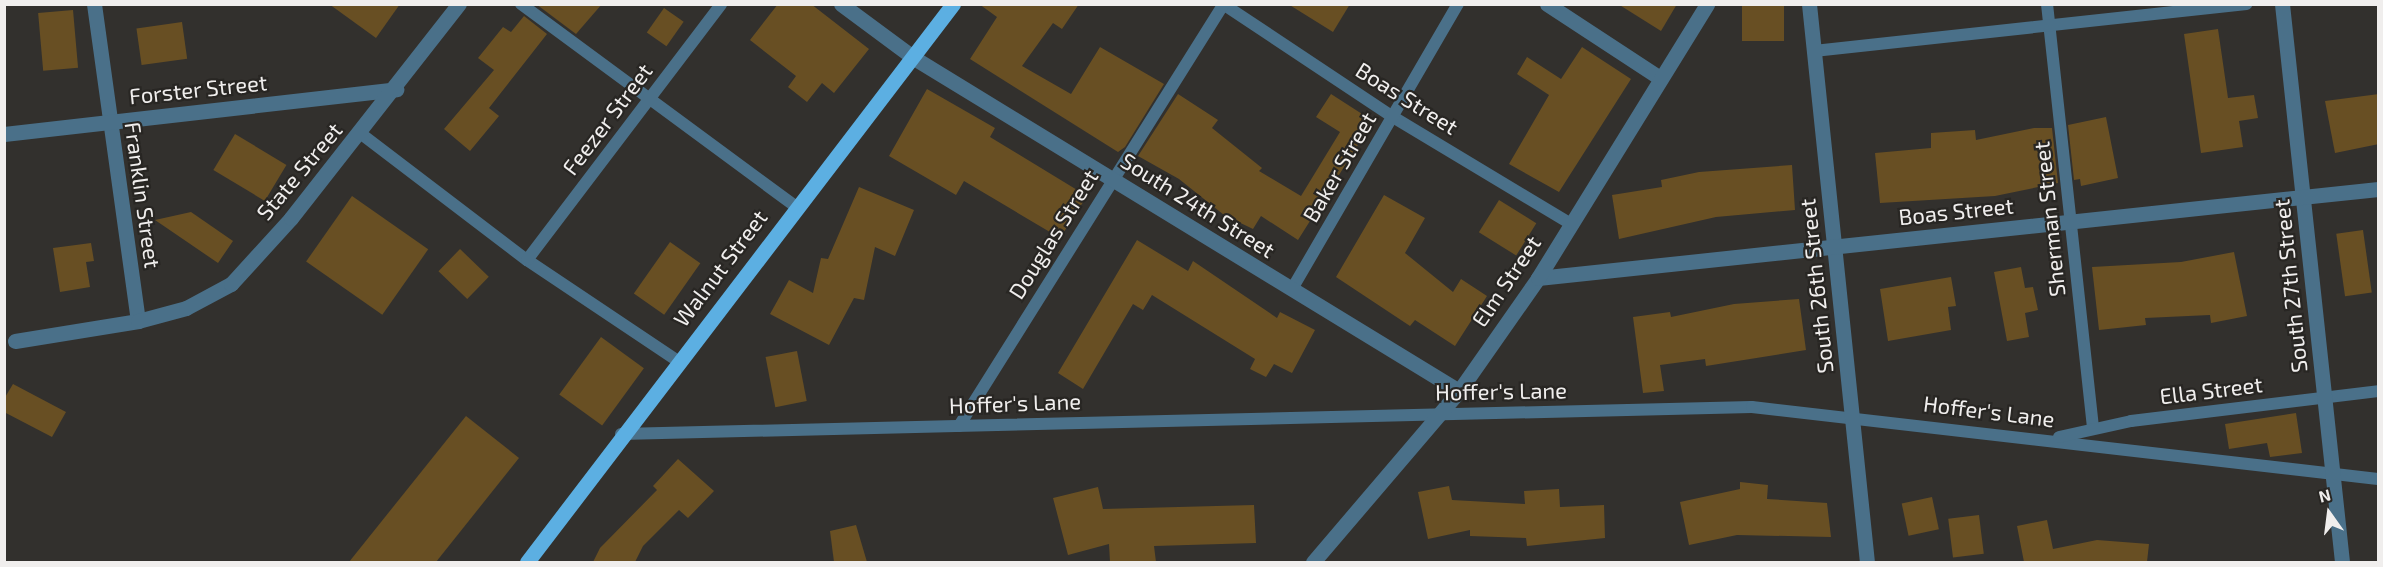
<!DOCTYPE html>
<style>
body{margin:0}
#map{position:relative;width:2383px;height:567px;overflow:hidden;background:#32302d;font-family:"Exo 2",sans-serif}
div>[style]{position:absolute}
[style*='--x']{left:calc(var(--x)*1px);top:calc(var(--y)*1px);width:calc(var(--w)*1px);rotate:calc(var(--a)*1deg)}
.building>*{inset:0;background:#684f23;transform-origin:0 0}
.lane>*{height:12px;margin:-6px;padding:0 6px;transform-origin:6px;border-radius:6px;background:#4a7089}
.street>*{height:15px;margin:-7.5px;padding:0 7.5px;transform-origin:7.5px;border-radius:7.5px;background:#4a7089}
.primary>*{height:15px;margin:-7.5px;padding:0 7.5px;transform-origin:7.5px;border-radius:7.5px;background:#5cafe2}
span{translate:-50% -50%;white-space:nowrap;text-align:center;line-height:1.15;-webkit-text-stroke:4.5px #282623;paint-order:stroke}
.street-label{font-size:22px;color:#f0eeed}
.frame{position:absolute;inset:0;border:6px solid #f0eeed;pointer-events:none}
.north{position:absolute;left:2299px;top:483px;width:60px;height:60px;-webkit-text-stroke:4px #282623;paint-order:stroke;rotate:346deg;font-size:16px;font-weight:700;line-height:24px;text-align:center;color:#f0eeed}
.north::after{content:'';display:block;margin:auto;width:21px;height:27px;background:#f0eeed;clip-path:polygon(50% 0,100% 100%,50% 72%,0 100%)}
</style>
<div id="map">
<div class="building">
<div style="clip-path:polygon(329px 4px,400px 4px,376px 38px)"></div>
<div style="clip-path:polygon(536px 4px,602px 4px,576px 34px)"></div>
<div style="clip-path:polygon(778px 4px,811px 4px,869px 49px,834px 93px,822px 83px,807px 102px,788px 87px,796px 76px,750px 40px)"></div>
<div style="clip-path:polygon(979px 4px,1079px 4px,1062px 29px,1053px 23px,1022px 66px,1071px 94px,1100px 47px,1164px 84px,1125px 147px,1118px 152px,970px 59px,997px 17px)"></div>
<div style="clip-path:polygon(1288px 4px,1350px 4px,1333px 32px)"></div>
<div style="clip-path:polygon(1618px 4px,1677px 4px,1661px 31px)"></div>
<div style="left:1742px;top:4px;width:42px;height:37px"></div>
<div style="left:664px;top:8px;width:24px;height:30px;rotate:35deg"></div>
<div style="left:73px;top:10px;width:58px;height:35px;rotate:85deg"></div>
<div style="clip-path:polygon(524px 16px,547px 34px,489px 108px,499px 116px,470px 151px,444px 129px,494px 70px,478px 58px,503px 27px,511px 32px)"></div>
<div style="left:182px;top:22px;width:37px;height:46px;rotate:82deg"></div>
<div style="clip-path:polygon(2218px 29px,2228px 98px,2254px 95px,2258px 118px,2239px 121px,2243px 147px,2201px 153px,2184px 34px)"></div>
<div style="clip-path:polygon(1582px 47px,1631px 79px,1559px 192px,1509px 164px,1549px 95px,1517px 74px,1527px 57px,1561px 79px)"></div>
<div style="clip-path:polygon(927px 89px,995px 128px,990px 137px,1087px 196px,1060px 238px,964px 181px,956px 195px,889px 156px)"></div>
<div style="clip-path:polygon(1178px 94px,1218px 120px,1212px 128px,1262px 168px,1259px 171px,1301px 196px,1340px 132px,1316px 117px,1331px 94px,1373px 121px,1298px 240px,1261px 216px,1253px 229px,1224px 215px,1179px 179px,1138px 156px)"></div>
<div style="clip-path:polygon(2379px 94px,2379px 144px,2335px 153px,2325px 101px)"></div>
<div style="clip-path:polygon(2106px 117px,2118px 178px,2081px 186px,2080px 179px,2074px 180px,2068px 125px)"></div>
<div style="clip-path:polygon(2034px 128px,2052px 128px,2058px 183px,1995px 196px,1880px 203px,1875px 153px,1931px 148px,1931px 133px,1975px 130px,1976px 140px)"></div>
<div style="left:235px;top:134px;width:60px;height:42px;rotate:31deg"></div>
<div style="clip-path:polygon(1792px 165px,1795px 210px,1716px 217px,1619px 239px,1612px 195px,1662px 187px,1661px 180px,1699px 172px)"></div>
<div style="clip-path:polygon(859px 187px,914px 210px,895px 256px,875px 247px,864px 300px,854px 298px,829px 345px,770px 314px,789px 280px,813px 293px,821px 258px,828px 259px)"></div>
<div style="clip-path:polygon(1384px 195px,1425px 218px,1405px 253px,1453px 292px,1461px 279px,1487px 296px,1455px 346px,1415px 320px,1410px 326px,1336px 277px)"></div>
<div style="left:352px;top:196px;width:93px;height:80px;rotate:35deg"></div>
<div style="left:1499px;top:200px;width:44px;height:38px;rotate:32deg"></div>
<div style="clip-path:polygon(191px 212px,233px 241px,218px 263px,155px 220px)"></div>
<div style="left:2363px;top:230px;width:63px;height:27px;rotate:82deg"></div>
<div style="clip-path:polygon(1137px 240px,1188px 271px,1193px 261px,1277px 318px,1280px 312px,1315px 330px,1292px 373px,1274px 364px,1266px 377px,1250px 369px,1255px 359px,1152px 295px,1143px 310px,1133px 304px,1083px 389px,1058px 373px)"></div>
<div style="left:670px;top:242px;width:37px;height:63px;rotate:35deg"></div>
<div style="clip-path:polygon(91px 243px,94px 261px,86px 262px,90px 287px,60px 292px,53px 248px)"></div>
<div style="left:460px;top:249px;width:40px;height:31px;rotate:44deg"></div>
<div style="clip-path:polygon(2234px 252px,2247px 316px,2211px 323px,2210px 315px,2145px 318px,2146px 325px,2099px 330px,2092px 267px,2181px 262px)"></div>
<div style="clip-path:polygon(2021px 267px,2025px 288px,2033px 287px,2038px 310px,2025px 313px,2029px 337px,2007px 341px,1994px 272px)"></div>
<div style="clip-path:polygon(1951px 277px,1956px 306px,1948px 307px,1951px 330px,1888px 341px,1880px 289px)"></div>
<div style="clip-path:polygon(1799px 299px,1806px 350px,1706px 366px,1705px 359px,1660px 365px,1664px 391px,1643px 393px,1633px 317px,1670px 312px,1671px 317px,1734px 304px)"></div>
<div style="left:601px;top:337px;width:53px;height:71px;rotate:36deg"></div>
<div style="left:797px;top:351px;width:51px;height:32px;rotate:79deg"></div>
<div style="clip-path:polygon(13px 384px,66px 412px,52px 437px,4px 412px,4px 399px)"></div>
<div style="clip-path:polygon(2296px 413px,2302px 453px,2270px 457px,2267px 443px,2229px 449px,2225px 424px)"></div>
<div style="clip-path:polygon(466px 416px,519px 458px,436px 562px,349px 562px)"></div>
<div style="clip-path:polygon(678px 459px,714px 491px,688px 518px,679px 510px,643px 546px,635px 562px,593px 562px,600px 548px,657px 490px,653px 486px)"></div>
<div style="clip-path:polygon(1740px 482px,1768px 485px,1767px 499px,1827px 503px,1831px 537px,1737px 535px,1689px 545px,1680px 502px,1740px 489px)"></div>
<div style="clip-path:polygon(1449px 486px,1452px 500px,1525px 504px,1524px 491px,1559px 489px,1560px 507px,1604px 505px,1605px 538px,1527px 546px,1526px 538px,1470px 536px,1470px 530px,1428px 539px,1418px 492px)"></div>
<div style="clip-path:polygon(1098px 487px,1103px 509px,1254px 505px,1256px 543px,1154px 546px,1156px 562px,1110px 562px,1109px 544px,1068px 555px,1053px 498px)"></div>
<div style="left:1932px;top:497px;width:33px;height:31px;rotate:78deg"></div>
<div style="left:1979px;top:515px;width:39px;height:31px;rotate:83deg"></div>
<div style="clip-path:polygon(2047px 520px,2053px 549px,2097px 540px,2149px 544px,2147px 562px,2024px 562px,2017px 526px)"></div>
<div style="clip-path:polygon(856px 525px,867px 562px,834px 562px,830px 531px)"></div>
</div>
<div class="lane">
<div style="--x:521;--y:4;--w:342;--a:36.4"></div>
<div style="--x:1223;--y:4;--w:204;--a:33.6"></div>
<div style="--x:1393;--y:117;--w:208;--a:31"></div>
<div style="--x:2047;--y:4;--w:427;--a:83.8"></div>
<div style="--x:1814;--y:51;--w:435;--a:-6.2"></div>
<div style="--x:360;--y:133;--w:210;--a:37.3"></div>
<div style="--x:527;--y:260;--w:182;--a:33.8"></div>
<div style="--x:527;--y:260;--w:321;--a:-52.8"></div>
<div style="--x:1292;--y:289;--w:330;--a:-59.8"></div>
<div style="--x:959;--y:426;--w:498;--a:-57.9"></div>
<div style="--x:621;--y:434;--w:1131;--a:-1.37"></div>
<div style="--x:1752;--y:407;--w:630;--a:6.56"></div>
<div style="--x:2059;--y:437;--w:74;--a:-12.5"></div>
<div style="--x:2131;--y:421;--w:249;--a:-6.9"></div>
</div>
<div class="street">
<div style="--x:94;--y:4;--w:320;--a:82.1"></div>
<div style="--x:841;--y:4;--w:91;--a:36.5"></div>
<div style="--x:914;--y:58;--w:639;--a:31.43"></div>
<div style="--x:1547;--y:4;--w:135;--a:33.2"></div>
<div style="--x:1809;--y:4;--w:561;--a:84.07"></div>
<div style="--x:2282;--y:4;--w:561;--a:83.86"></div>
<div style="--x:4;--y:134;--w:395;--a:-6.5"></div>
<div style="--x:1538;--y:278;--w:845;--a:-6.05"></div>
<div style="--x:15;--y:341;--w:125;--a:-9.2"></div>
<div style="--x:138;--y:321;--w:50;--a:-15.2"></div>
<div style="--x:186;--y:308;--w:51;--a:-28.1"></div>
<div style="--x:231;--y:284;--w:89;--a:-47.7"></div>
<div style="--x:291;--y:218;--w:272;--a:-51.9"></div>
<div style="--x:1313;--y:562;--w:225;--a:-49.5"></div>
<div style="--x:1459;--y:391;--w:138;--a:-55"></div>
<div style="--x:1538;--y:278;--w:322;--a:-58.3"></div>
</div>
<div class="primary">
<div style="--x:527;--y:562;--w:702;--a:-52.64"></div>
</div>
<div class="street-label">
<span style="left:198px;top:89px;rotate:-6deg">Forster Street</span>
<span style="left:1407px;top:98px;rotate:32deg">Boas Street</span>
<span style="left:607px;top:119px;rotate:-53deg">Feezer Street</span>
<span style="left:1339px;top:167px;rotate:-60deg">Baker Street</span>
<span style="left:299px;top:171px;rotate:-50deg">State Street</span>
<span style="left:143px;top:195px;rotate:82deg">Franklin Street</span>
<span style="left:1198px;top:205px;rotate:32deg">South 24th Street</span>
<span style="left:1956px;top:211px;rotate:-6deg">Boas Street</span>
<span style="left:2049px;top:219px;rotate:-96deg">Sherman Street</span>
<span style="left:1053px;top:234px;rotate:-58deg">Douglas Street</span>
<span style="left:720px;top:268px;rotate:-53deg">Walnut Street</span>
<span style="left:1506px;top:281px;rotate:-56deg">Elm Street</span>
<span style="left:1816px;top:286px;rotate:-96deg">South 26th Street</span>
<span style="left:2290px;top:286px;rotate:-96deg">South 27th Street</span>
<span style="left:2211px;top:390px;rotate:-7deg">Ella Street</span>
<span style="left:1501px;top:391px;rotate:-1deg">Hoffer's Lane</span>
<span style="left:1015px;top:403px;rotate:-2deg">Hoffer's Lane</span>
<span style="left:1989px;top:411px;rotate:7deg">Hoffer's Lane</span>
</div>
<div class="frame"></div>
<div class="north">N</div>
</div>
